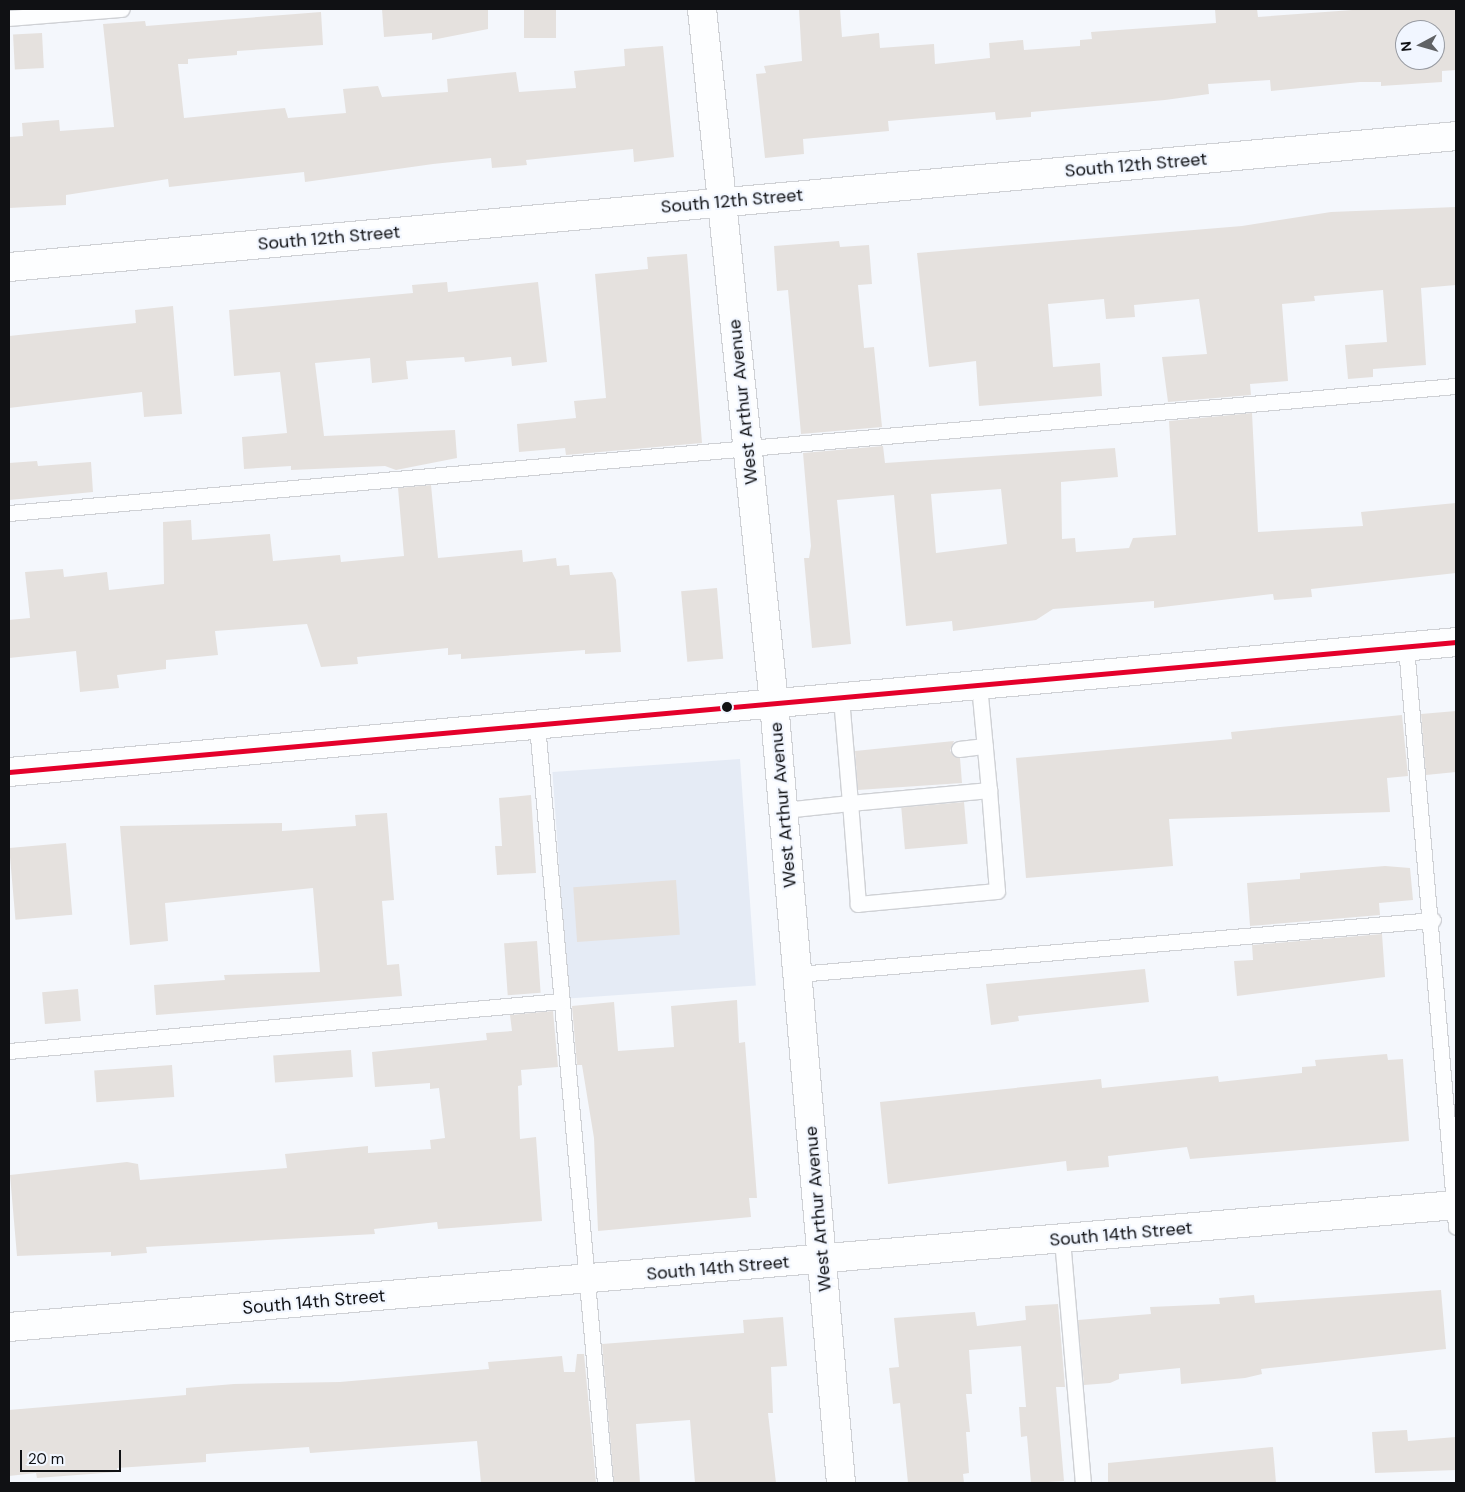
<!DOCTYPE html>
<style>
body{margin:0}
#map{position:relative;width:1465px;height:1492px;overflow:hidden;background:#f4f7fc;font-family:"DM Sans",sans-serif}
div>[style]{position:absolute}
[style*='--x']{left:calc(var(--x)*1px);top:calc(var(--y)*1px);width:calc(var(--w)*1px);rotate:calc(var(--a)*1deg)}
.built>*{inset:0;background:#e5ebf5;transform-origin:0 0}
.building>*{inset:0;background:#e5e1de;transform-origin:0 0}
.roads{filter:drop-shadow(1px 0 #cfd1d5) drop-shadow(-1px 0 #cfd1d5) drop-shadow(0 1px #cfd1d5) drop-shadow(0 -1px #cfd1d5)}
.lane>*{height:15px;margin:-7.5px;padding:0 7.5px;transform-origin:7.5px;border-radius:7.5px;background:#fdfeff}
.street>*{height:28px;margin:-14px;padding:0 14px;transform-origin:14px;border-radius:14px;background:#fdfeff}
.secondary>*{height:28px;margin:-14px;padding:0 14px;transform-origin:14px;border-radius:14px;background:#fdfeff}
.bus-1>*{height:5px;margin:-2.5px;padding:0 2.5px;transform-origin:2.5px;border-radius:2.5px;background:#e4002b}
.dots>*{width:14px;height:14px;translate:-50% -50%;box-sizing:border-box;border:2px solid #f1f6ff;border-radius:50%}
span{translate:-50% -50%;white-space:nowrap;text-align:center;line-height:1.15;-webkit-text-stroke:4px #f1f6ff;paint-order:stroke}
.street-label{font-size:18px;color:#101114}
.frame{position:absolute;inset:0;border:10px solid #101114;pointer-events:none}
.north{position:absolute;left:1395px;top:20px;width:50px;height:50px;box-sizing:border-box;background:#f1f6ff;border:1px solid #979aa1;border-radius:50%;rotate:264deg;font-size:14px;font-weight:700;line-height:20px;text-align:center;color:#101114}
.north::after{content:'';display:block;margin:auto;width:18px;height:22px;background:#606265;clip-path:polygon(50% 0,100% 100%,50% 72%,0 100%)}
.scale{position:absolute;left:20px;top:1450px;width:101px;height:22px;box-sizing:border-box;border:2px solid #101114;border-top:0;padding-left:6px;font-size:15px;line-height:18px;white-space:nowrap;color:#101114;-webkit-text-stroke:4px #f1f6ff;paint-order:stroke}
</style>
<div id="map">
<div class="built">
<div style="left:740px;top:759px;width:227px;height:188px;rotate:86deg"></div>
</div>
<div class="building">
<div style="clip-path:polygon(382px 9px,488px 9px,488px 29px,432px 40px,432px 33px,384px 37px)"></div>
<div style="left:524px;top:9px;width:32px;height:29px"></div>
<div style="clip-path:polygon(evenodd,799px 9px,840px 9px,842px 37px,879px 33px,880px 48px,934px 44px,935px 64px,990px 58px,989px 43px,1023px 40px,1024px 50px,1080px 46px,1080px 40px,1092px 39px,1091px 32px,1216px 23px,1215px 9px,1257px 9px,1258px 17px,1366px 9px,1456px 9px,1456px 70px,1442px 71px,1442px 82px,1381px 86px,1381px 82px,1360px 82px,1271px 91px,1270px 80px,1208px 84px,1209px 94px,1165px 100px,1031px 112px,1031px 117px,996px 120px,995px 112px,888px 121px,889px 131px,803px 139px,804px 154px,765px 158px,756px 74px,766px 73px,764px 66px,802px 61px,799px 9px,1405px 30px,1435px 30px,1435px 60px,1405px 60px,1405px 30px)"></div>
<div style="clip-path:polygon(321px 12px,323px 45px,237px 51px,237px 55px,188px 59px,188px 64px,178px 64px,184px 118px,285px 108px,288px 118px,346px 113px,343px 89px,378px 86px,382px 97px,448px 92px,447px 79px,516px 72px,519px 92px,576px 88px,574px 71px,625px 66px,624px 49px,663px 46px,674px 157px,634px 162px,633px 149px,526px 160px,527px 165px,492px 168px,491px 158px,433px 164px,305px 182px,304px 172px,169px 187px,168px 179px,66px 195px,66px 205px,9px 208px,9px 137px,23px 136px,22px 123px,59px 120px,60px 131px,114px 127px,103px 24px,145px 21px,146px 26px)"></div>
<div style="left:42px;top:33px;width:35px;height:29px;rotate:87deg"></div>
<div style="clip-path:polygon(1456px 207px,1456px 285px,1421px 288px,1426px 365px,1373px 369px,1373px 377px,1348px 379px,1345px 345px,1387px 342px,1383px 290px,1314px 296px,1315px 301px,1282px 304px,1288px 381px,1250px 384px,1251px 395px,1168px 402px,1162px 357px,1207px 354px,1199px 299px,1134px 305px,1135px 317px,1106px 319px,1104px 299px,1048px 304px,1053px 367px,1100px 363px,1102px 396px,979px 406px,976px 361px,929px 367px,917px 253px,1242px 226px,1331px 212px)"></div>
<div style="clip-path:polygon(839px 241px,840px 247px,869px 245px,872px 284px,858px 285px,864px 348px,874px 347px,882px 427px,801px 434px,788px 290px,777px 291px,774px 246px)"></div>
<div style="clip-path:polygon(687px 254px,702px 443px,566px 455px,565px 448px,519px 452px,517px 424px,576px 418px,574px 401px,606px 398px,595px 274px,648px 269px,647px 257px)"></div>
<div style="clip-path:polygon(447px 282px,448px 292px,538px 282px,547px 362px,512px 366px,511px 357px,465px 362px,464px 357px,406px 361px,408px 379px,372px 383px,370px 358px,315px 363px,324px 436px,455px 430px,457px 458px,396px 470px,385px 466px,291px 470px,291px 466px,244px 469px,242px 437px,287px 433px,280px 372px,234px 376px,229px 310px,413px 293px,412px 285px)"></div>
<div style="clip-path:polygon(173px 306px,182px 414px,144px 417px,142px 392px,9px 408px,9px 336px,136px 323px,135px 310px)"></div>
<div style="clip-path:polygon(evenodd,1252px 413px,1258px 532px,1363px 526px,1361px 512px,1456px 503px,1456px 573px,1311px 589px,1312px 597px,1274px 600px,1273px 594px,1154px 608px,1154px 601px,1053px 609px,1036px 620px,953px 631px,952px 621px,906px 626px,894px 495px,837px 500px,851px 644px,812px 648px,804px 558px,809px 558px,811px 546px,803px 453px,883px 446px,885px 463px,1115px 448px,1118px 477px,1061px 482px,1062px 539px,1075px 538px,1076px 552px,1129px 548px,1133px 538px,1176px 535px,1169px 421px,1252px 413px,1001px 489px,1007px 544px,936px 553px,931px 494px,1001px 489px)"></div>
<div style="clip-path:polygon(37px 461px,38px 466px,91px 462px,93px 492px,9px 500px,9px 463px)"></div>
<div style="clip-path:polygon(431px 485px,438px 558px,522px 550px,523px 562px,556px 558px,557px 566px,569px 565px,570px 575px,612px 572px,616px 580px,621px 652px,585px 654px,585px 650px,461px 659px,461px 654px,448px 655px,448px 648px,357px 657px,358px 664px,321px 667px,307px 624px,215px 631px,218px 655px,166px 660px,166px 669px,117px 675px,119px 688px,80px 692px,76px 651px,9px 658px,9px 620px,30px 618px,25px 572px,63px 569px,64px 577px,107px 572px,109px 590px,164px 584px,163px 522px,191px 520px,192px 540px,270px 534px,273px 561px,340px 555px,341px 562px,404px 556px,398px 488px)"></div>
<div style="left:717px;top:588px;width:71px;height:36px;rotate:85deg"></div>
<div style="clip-path:polygon(1456px 711px,1456px 772px,1426px 775px,1421px 714px)"></div>
<div style="clip-path:polygon(1402px 715px,1408px 776px,1387px 778px,1390px 812px,1169px 819px,1173px 866px,1026px 878px,1016px 758px,1232px 739px,1231px 732px)"></div>
<div style="clip-path:polygon(954px 741px,950px 751px,960px 758px,962px 783px,858px 790px,855px 751px)"></div>
<div style="clip-path:polygon(531px 795px,536px 873px,497px 875px,495px 846px,502px 846px,499px 798px)"></div>
<div style="left:964px;top:802px;width:42px;height:63px;rotate:85deg"></div>
<div style="clip-path:polygon(387px 813px,394px 900px,382px 901px,387px 965px,399px 964px,402px 996px,156px 1015px,154px 985px,225px 980px,224px 975px,320px 972px,313px 888px,165px 903px,168px 941px,130px 945px,120px 826px,282px 823px,282px 831px,356px 826px,355px 815px)"></div>
<div style="left:66px;top:843px;width:72px;height:57px;rotate:85deg"></div>
<div style="clip-path:polygon(1385px 866px,1410px 868px,1413px 900px,1379px 903px,1380px 915px,1250px 926px,1247px 883px,1300px 879px,1300px 873px)"></div>
<div style="left:676px;top:880px;width:55px;height:103px;rotate:86deg"></div>
<div style="clip-path:polygon(1382px 934px,1385px 977px,1237px 996px,1234px 961px,1253px 960px,1252px 945px)"></div>
<div style="left:537px;top:941px;width:52px;height:33px;rotate:86deg"></div>
<div style="clip-path:polygon(1145px 969px,1149px 1002px,1018px 1016px,1019px 1021px,991px 1025px,986px 984px)"></div>
<div style="left:78px;top:989px;width:32px;height:36px;rotate:85deg"></div>
<div style="clip-path:polygon(737px 1000px,739px 1043px,745px 1042px,757px 1198px,749px 1198px,751px 1217px,598px 1231px,594px 1138px,582px 1065px,577px 1065px,572px 1006px,614px 1002px,618px 1051px,674px 1047px,671px 1006px)"></div>
<div style="clip-path:polygon(553px 1011px,558px 1067px,521px 1070px,522px 1085px,518px 1086px,520px 1139px,536px 1137px,542px 1221px,438px 1229px,437px 1222px,374px 1229px,375px 1234px,146px 1247px,147px 1253px,111px 1256px,111px 1252px,17px 1256px,10px 1175px,127px 1162px,138px 1164px,140px 1180px,287px 1168px,285px 1154px,368px 1146px,368px 1153px,431px 1149px,430px 1140px,445px 1138px,439px 1088px,430px 1089px,430px 1083px,375px 1087px,372px 1052px,487px 1040px,486px 1033px,512px 1031px,510px 1015px)"></div>
<div style="left:351px;top:1050px;width:27px;height:78px;rotate:86deg"></div>
<div style="clip-path:polygon(1387px 1054px,1388px 1060px,1403px 1059px,1409px 1141px,1190px 1159px,1187px 1147px,1108px 1156px,1109px 1167px,1067px 1171px,1066px 1161px,888px 1184px,880px 1102px,1101px 1079px,1102px 1088px,1218px 1076px,1219px 1082px,1302px 1073px,1302px 1067px,1316px 1066px,1315px 1060px)"></div>
<div style="left:172px;top:1065px;width:32px;height:78px;rotate:86deg"></div>
<div style="clip-path:polygon(1441px 1290px,1446px 1349px,1261px 1369px,1262px 1374px,1245px 1378px,1181px 1384px,1180px 1368px,1119px 1374px,1119px 1379px,1110px 1383px,1084px 1385px,1078px 1320px,1151px 1314px,1150px 1307px,1220px 1304px,1219px 1298px,1254px 1295px,1255px 1303px)"></div>
<div style="clip-path:polygon(1058px 1304px,1065px 1387px,1056px 1387px,1064px 1481px,1031px 1483px,1027px 1436px,1021px 1437px,1019px 1407px,1026px 1407px,1021px 1346px,969px 1350px,972px 1394px,966px 1394px,970px 1432px,966px 1432px,969px 1473px,963px 1474px,964px 1483px,908px 1483px,900px 1403px,893px 1404px,889px 1368px,899px 1367px,894px 1318px,975px 1312px,977px 1326px,1026px 1320px,1025px 1306px)"></div>
<div style="clip-path:polygon(783px 1317px,787px 1366px,771px 1367px,773px 1413px,768px 1413px,776px 1483px,695px 1483px,690px 1420px,636px 1424px,640px 1483px,614px 1483px,602px 1344px,744px 1333px,743px 1320px)"></div>
<div style="clip-path:polygon(577px 1354px,584px 1354px,596px 1483px,481px 1483px,477px 1441px,310px 1453px,309px 1447px,206px 1454px,206px 1462px,117px 1468px,117px 1472px,37px 1478px,36px 1473px,9px 1476px,9px 1410px,186px 1395px,186px 1388px,234px 1384px,340px 1382px,489px 1369px,488px 1362px,562px 1356px,564px 1372px,575px 1372px)"></div>
<div style="clip-path:polygon(1407px 1430px,1408px 1441px,1456px 1437px,1456px 1470px,1375px 1473px,1372px 1432px)"></div>
<div style="clip-path:polygon(1273px 1447px,1276px 1483px,1108px 1483px,1108px 1463px)"></div>
</div>
<div class="roads">
<div class="lane">
<div style="--x:9;--y:18;--w:113;--a:-4.6"></div>
<div style="--x:9;--y:513;--w:1453;--a:-5.02"></div>
<div style="--x:1406;--y:647;--w:582;--a:85.07"></div>
<div style="--x:979;--y:685;--w:105;--a:84.6"></div>
<div style="--x:537;--y:725;--w:761;--a:84.87"></div>
<div style="--x:959;--y:749;--w:26;--a:-7"></div>
<div style="--x:784;--y:810;--w:66;--a:-6.1"></div>
<div style="--x:850;--y:803;--w:140;--a:-5.3"></div>
<div style="--x:989;--y:790;--w:101;--a:85.5"></div>
<div style="--x:997;--y:891;--w:140;--a:174.7"></div>
<div style="--x:858;--y:904;--w:101;--a:-94.5"></div>
<div style="--x:850;--y:803;--w:105;--a:-94.9"></div>
<div style="--x:798;--y:974;--w:637;--a:-4.86"></div>
<div style="--x:9;--y:1051;--w:555;--a:-5.17"></div>
<div style="--x:1062;--y:1239;--w:245;--a:85.1"></div>
</div>
<div class="street">
<div style="--x:702;--y:9;--w:698;--a:84.08"></div>
<div style="--x:774;--y:703;--w:783;--a:85.09"></div>
<div style="--x:9;--y:267;--w:1453;--a:-5.17"></div>
<div style="--x:9;--y:1327;--w:1452;--a:-4.82"></div>
</div>
<div class="secondary">
<div style="--x:9;--y:772;--w:1453;--a:-5.13"></div>
</div>
</div>
<div class="bus-1">
<div style="--x:9;--y:772;--w:1453;--a:-5.13"></div>
</div>
<div class="dots">
<div style="left:727px;top:707px;background:#101114"></div>
</div>
<div class="street-label">
<span style="left:1136px;top:165px;rotate:-5deg">South 12th Street</span>
<span style="left:732px;top:201px;rotate:-5deg">South 12th Street</span>
<span style="left:329px;top:238px;rotate:-5deg">South 12th Street</span>
<span style="left:743px;top:402px;rotate:-96deg">West Arthur Avenue</span>
<span style="left:783px;top:805px;rotate:-95deg">West Arthur Avenue</span>
<span style="left:818px;top:1209px;rotate:-95deg">West Arthur Avenue</span>
<span style="left:1121px;top:1234px;rotate:-5deg">South 14th Street</span>
<span style="left:718px;top:1268px;rotate:-5deg">South 14th Street</span>
<span style="left:314px;top:1302px;rotate:-5deg">South 14th Street</span>
</div>
<div class="frame"></div>
<div class="north">N</div>
<div class="scale">20 m</div>
</div>
